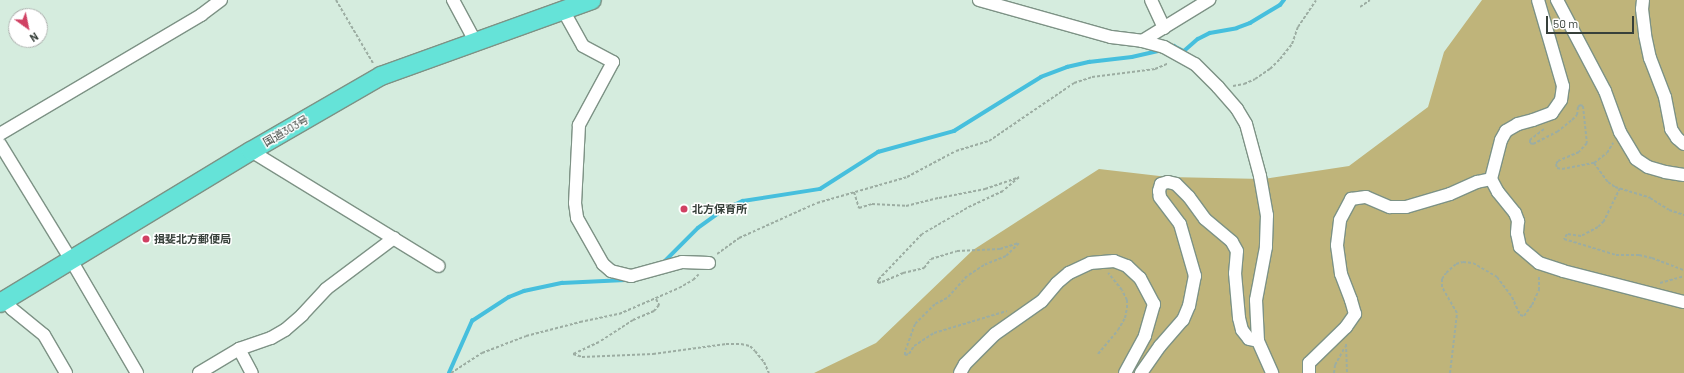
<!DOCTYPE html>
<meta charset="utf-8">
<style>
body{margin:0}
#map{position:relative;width:1684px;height:373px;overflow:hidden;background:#d5ecde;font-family:Barlow,"Noto Sans JP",sans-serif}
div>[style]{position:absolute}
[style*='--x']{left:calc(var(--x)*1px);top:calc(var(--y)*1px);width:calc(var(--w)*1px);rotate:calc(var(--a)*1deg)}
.green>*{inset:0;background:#bfb47a}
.stream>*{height:3.5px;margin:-1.75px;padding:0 1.75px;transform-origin:1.75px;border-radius:1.75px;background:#46bfdd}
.path>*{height:2px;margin-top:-1px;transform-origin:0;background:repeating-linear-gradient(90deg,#9cada2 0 3px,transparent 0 5px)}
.roads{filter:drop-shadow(1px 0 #7d9285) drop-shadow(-1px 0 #7d9285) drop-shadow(0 1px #7d9285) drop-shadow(0 -1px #7d9285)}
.minor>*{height:12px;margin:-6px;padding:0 6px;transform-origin:6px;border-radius:6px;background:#fff}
.highway>*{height:18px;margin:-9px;padding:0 9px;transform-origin:9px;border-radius:9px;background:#65e3d8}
.dots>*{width:11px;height:11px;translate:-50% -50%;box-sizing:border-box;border:2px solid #fff;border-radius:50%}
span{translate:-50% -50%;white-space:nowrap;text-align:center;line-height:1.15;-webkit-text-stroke:3px #fff;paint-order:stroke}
.street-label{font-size:11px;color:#37403a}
.poi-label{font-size:11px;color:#37403a;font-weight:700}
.left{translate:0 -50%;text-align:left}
.north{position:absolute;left:8px;top:8px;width:40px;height:40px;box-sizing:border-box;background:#fff;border:1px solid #afb3b0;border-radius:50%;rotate:147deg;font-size:11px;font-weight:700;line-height:16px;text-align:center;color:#37403a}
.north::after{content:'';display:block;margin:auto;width:14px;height:18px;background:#d04163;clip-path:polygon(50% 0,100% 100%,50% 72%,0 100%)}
.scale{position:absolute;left:1546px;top:16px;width:88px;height:18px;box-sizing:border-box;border:2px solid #37403a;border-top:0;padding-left:5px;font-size:12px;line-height:14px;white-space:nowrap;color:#37403a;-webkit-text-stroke:3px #fff;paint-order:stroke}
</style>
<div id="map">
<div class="green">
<div style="clip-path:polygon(1482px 0,1684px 0,1684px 373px,814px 373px,876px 343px,973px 250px,1099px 169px,1168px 177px,1263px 179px,1349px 166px,1428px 107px,1444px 52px)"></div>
</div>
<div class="stream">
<div style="--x:1171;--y:47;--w:3;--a:-18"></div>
<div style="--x:1174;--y:46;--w:11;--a:27"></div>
<div style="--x:1184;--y:51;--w:18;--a:-41"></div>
<div style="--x:1198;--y:39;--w:13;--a:-27"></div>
<div style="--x:1210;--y:33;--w:27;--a:-10"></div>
<div style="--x:1237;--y:28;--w:14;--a:-21"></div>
<div style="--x:1250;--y:23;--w:35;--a:-31"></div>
<div style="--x:1280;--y:5;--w:6;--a:-51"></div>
<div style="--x:663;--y:263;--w:49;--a:-45"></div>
<div style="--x:698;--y:228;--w:27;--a:-36"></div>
<div style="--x:720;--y:212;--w:25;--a:-26"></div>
<div style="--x:743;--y:201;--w:78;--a:-8.9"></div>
<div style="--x:820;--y:189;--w:69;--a:-32.5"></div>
<div style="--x:878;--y:152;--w:79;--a:-15.4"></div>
<div style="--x:954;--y:131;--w:102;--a:-31.8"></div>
<div style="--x:1041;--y:77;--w:28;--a:-21"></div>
<div style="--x:1067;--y:67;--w:23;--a:-13"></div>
<div style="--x:1089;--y:62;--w:43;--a:-6.6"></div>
<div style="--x:1132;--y:57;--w:32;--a:-13"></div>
<div style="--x:449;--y:373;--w:57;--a:-66.1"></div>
<div style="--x:472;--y:321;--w:44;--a:-33"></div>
<div style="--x:509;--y:297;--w:16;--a:-22"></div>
<div style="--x:524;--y:291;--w:39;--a:-12"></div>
<div style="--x:562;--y:283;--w:63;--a:-2.7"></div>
</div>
<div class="path">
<div style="--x:336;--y:0;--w:73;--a:59.6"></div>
<div style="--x:1360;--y:7;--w:12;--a:-35"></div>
<div style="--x:1233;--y:86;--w:11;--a:-10"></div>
<div style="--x:1244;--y:84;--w:12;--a:-24"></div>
<div style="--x:1255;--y:79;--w:18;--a:-34"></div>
<div style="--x:1270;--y:69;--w:14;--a:-45"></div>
<div style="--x:1280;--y:59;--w:19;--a:-51"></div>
<div style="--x:1292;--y:44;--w:18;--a:-71"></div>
<div style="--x:1298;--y:27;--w:32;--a:-56"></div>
<div style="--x:1544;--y:129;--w:18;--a:142"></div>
<div style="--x:1530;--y:140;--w:3;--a:90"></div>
<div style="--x:1530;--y:143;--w:3;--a:18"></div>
<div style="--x:1533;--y:144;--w:27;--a:-27"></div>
<div style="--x:1557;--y:132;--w:19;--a:-39"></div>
<div style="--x:1572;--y:120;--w:7;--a:-45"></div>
<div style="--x:1577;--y:115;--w:8;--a:-83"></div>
<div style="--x:1578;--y:107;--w:3;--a:-45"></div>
<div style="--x:1580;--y:105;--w:3;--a:18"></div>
<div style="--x:1583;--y:106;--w:37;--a:84"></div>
<div style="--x:1587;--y:143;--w:12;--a:132"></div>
<div style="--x:1579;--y:152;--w:23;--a:157"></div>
<div style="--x:1558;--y:161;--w:4;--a:124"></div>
<div style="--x:1556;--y:164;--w:4;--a:76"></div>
<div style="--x:1557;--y:168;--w:5;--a:11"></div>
<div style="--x:1562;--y:169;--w:33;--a:-11"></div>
<div style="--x:1594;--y:163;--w:16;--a:-38"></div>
<div style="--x:1607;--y:153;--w:12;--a:-59"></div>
<div style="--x:1594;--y:163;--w:24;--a:54"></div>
<div style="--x:1608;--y:182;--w:9;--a:36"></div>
<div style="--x:1615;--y:187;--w:37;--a:17"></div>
<div style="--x:1650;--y:198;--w:22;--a:32"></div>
<div style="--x:1669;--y:210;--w:16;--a:18"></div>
<div style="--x:1620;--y:188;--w:37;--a:116"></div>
<div style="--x:1604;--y:221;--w:8;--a:135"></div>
<div style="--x:1598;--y:227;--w:19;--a:152"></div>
<div style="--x:1581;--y:236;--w:14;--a:-172"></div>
<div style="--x:1567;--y:234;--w:6;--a:121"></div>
<div style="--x:1564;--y:239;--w:54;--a:17.1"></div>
<div style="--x:1616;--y:255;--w:23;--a:0"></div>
<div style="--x:1639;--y:255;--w:13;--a:13"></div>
<div style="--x:1652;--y:258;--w:34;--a:21"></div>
<div style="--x:854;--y:192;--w:17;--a:73"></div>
<div style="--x:859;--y:208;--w:14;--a:-17"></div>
<div style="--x:872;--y:204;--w:34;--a:3"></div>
<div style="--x:906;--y:206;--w:34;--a:-14"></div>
<div style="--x:939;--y:198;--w:47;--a:-11.1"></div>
<div style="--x:985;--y:189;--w:36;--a:-19"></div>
<div style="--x:1019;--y:177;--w:21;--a:139"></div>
<div style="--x:1003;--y:191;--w:40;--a:155"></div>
<div style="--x:967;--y:208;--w:52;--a:150"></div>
<div style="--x:922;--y:234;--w:64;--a:133.7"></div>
<div style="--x:878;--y:280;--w:3;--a:90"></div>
<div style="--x:878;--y:283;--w:4;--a:-14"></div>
<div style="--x:882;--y:282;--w:23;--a:-23"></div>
<div style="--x:903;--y:273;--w:22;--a:-13"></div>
<div style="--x:924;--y:268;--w:11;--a:-52"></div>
<div style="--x:931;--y:259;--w:27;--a:-17"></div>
<div style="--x:957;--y:251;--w:43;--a:-2.7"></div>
<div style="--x:1000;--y:249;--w:20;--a:-18"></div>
<div style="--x:1019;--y:243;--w:18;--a:135"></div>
<div style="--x:1006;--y:256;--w:24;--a:158"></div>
<div style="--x:984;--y:265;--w:20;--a:147"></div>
<div style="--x:967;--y:276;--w:30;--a:132"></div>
<div style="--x:947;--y:298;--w:13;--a:153"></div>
<div style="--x:935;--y:304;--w:28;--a:135"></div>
<div style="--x:915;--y:324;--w:30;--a:110"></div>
<div style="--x:905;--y:352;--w:3;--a:90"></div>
<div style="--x:905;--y:355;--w:4;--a:-14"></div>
<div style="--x:909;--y:354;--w:9;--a:-58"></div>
<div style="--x:914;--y:346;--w:24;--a:-33"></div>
<div style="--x:934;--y:333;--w:76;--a:-16.8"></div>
<div style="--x:717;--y:254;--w:27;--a:-36"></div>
<div style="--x:739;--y:238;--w:85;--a:-24.2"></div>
<div style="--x:817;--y:203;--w:94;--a:-16.1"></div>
<div style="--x:907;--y:177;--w:55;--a:-28"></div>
<div style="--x:956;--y:151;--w:34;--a:-17"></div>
<div style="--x:989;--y:141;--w:103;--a:-34.3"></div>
<div style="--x:1074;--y:83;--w:19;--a:-18"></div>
<div style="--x:1092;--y:77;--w:64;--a:-7.2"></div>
<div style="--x:1155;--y:69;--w:15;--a:-23"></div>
<div style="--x:1660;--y:283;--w:25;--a:-16"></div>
<div style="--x:656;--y:299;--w:7;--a:63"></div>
<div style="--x:659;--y:305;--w:8;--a:130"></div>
<div style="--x:654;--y:311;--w:23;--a:157"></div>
<div style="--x:633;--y:320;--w:40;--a:147.1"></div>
<div style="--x:599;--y:342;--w:29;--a:155"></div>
<div style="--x:573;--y:354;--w:9;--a:18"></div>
<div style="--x:582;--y:357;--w:71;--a:-2.4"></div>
<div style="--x:653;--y:354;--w:74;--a:-7.8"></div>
<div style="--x:726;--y:344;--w:15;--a:0"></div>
<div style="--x:741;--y:344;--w:9;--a:13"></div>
<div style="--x:750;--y:346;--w:7;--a:45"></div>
<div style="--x:755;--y:351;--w:14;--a:51"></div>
<div style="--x:764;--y:362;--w:12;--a:66"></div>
<div style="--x:1346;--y:344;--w:29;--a:88"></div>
<div style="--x:1098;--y:354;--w:31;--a:-50"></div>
<div style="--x:1118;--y:330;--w:14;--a:-60"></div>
<div style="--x:1125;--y:318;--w:10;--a:-79"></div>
<div style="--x:1127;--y:308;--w:8;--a:-90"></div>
<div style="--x:1127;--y:300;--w:11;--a:-117"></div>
<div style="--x:1122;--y:290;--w:22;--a:-129"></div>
<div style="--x:451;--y:373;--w:37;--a:-33"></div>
<div style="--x:482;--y:353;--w:47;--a:-21.1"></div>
<div style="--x:526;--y:336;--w:56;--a:-14.5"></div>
<div style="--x:580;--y:322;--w:40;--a:-12"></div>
<div style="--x:619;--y:314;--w:65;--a:-23.4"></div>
<div style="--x:679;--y:288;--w:16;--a:-30"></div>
<div style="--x:693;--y:280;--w:8;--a:-45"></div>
<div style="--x:1334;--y:373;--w:8;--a:-83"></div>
<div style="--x:1335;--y:365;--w:21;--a:-61"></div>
<div style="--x:1450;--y:373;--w:60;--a:-83.3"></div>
<div style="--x:1457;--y:313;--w:30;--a:-120"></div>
<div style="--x:1442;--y:287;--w:8;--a:-90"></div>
<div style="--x:1442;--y:279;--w:7;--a:-56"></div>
<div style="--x:1446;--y:273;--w:13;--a:-42"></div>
<div style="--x:1456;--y:264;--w:7;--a:-16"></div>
<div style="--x:1463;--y:262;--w:10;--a:6"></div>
<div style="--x:1473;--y:263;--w:28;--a:30"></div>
<div style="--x:1497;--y:277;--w:25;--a:53"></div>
<div style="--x:1512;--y:297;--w:20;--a:66"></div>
<div style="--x:1520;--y:315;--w:4;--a:14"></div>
<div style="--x:1524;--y:316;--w:14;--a:-54"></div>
<div style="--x:1532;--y:305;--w:17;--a:-65"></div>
<div style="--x:1539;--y:290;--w:14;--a:-90"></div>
</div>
<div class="roads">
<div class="minor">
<div style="--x:453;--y:0;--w:47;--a:61.8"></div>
<div style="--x:979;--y:0;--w:137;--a:15.7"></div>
<div style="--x:1111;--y:37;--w:31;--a:7"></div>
<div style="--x:1142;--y:41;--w:23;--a:15"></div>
<div style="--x:1164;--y:47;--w:35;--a:29"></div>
<div style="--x:1195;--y:64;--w:33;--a:45"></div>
<div style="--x:1218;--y:87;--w:29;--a:49"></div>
<div style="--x:1237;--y:109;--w:17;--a:59"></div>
<div style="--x:1246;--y:124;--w:54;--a:74.9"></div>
<div style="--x:1260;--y:176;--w:40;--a:80"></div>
<div style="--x:1267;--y:215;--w:32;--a:92"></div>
<div style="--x:1266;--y:247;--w:54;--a:100.7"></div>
<div style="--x:1256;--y:300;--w:41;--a:87.2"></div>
<div style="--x:1258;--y:341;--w:35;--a:66"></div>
<div style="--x:1151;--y:0;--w:31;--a:65"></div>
<div style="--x:1538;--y:0;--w:90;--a:73.8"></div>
<div style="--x:1563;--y:86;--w:14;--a:98"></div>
<div style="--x:1561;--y:100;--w:16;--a:125"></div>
<div style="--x:1552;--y:113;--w:20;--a:160"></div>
<div style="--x:1533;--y:120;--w:16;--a:165"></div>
<div style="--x:1518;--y:124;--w:14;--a:150"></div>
<div style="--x:1506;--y:131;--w:10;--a:119"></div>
<div style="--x:1501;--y:140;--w:40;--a:104.4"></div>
<div style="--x:1491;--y:179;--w:15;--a:62"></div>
<div style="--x:1498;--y:192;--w:27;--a:51"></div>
<div style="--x:1515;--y:213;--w:9;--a:69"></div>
<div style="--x:1518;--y:221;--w:12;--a:95"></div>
<div style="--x:1517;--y:233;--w:14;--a:78"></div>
<div style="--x:1520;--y:247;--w:25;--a:40"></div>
<div style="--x:1539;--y:263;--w:25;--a:18"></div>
<div style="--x:1563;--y:271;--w:125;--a:14.4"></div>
<div style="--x:1557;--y:0;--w:103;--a:62.2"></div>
<div style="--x:1605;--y:91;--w:44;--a:69.9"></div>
<div style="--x:1620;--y:132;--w:31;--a:59"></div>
<div style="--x:1636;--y:159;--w:14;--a:34"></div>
<div style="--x:1648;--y:167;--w:18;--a:16"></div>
<div style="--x:1665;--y:172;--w:19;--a:9"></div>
<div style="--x:1643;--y:0;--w:9;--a:96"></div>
<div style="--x:1642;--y:9;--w:26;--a:83"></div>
<div style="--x:1645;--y:35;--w:24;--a:78"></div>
<div style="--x:1650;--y:58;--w:42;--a:69"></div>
<div style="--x:1665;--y:97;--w:33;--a:79"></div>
<div style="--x:1671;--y:129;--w:11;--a:56"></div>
<div style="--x:1677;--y:138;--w:9;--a:41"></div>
<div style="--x:563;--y:10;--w:41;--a:60.9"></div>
<div style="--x:583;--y:46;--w:34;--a:28"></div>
<div style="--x:613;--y:62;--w:72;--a:118.4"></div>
<div style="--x:579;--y:125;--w:78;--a:92.9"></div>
<div style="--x:575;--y:203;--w:15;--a:82"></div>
<div style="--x:577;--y:218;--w:53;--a:60.5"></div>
<div style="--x:603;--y:264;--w:11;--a:41"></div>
<div style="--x:611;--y:271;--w:21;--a:14"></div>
<div style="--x:631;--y:276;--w:53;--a:-15.4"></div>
<div style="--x:682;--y:262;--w:27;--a:2"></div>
<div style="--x:1142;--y:41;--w:79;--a:-31.5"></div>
<div style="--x:0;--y:134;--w:234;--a:-30.6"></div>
<div style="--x:201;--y:15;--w:25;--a:-37"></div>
<div style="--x:0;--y:144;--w:136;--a:58.5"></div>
<div style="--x:71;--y:260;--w:131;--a:59.7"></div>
<div style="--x:251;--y:151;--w:220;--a:31.5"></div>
<div style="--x:4;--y:300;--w:12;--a:48"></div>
<div style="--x:12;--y:309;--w:41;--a:39.1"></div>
<div style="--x:44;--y:335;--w:44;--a:59.9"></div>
<div style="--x:239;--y:349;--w:34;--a:-19"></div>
<div style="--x:271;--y:338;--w:16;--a:-30"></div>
<div style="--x:285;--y:330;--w:23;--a:-41"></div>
<div style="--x:302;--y:315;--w:35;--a:-47"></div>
<div style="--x:326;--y:289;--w:85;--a:-36.9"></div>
<div style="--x:199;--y:373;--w:47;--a:-31"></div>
<div style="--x:239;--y:349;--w:27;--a:62"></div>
<div style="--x:960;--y:373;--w:10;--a:-61"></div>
<div style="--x:965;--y:364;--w:42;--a:-45"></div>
<div style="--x:995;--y:334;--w:57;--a:-35.1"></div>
<div style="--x:1042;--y:301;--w:23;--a:-50"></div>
<div style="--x:1057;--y:283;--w:16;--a:-40"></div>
<div style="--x:1069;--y:273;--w:23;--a:-25"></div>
<div style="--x:1090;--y:263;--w:24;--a:-5"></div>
<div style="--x:1114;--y:261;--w:14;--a:21"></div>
<div style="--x:1127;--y:266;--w:18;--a:43"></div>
<div style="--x:1140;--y:278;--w:30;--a:62"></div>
<div style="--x:1154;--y:304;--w:33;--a:106"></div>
<div style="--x:1145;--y:336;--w:42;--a:118.4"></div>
<div style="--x:1141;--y:373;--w:33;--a:-55"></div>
<div style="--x:1160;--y:346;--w:35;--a:-49"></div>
<div style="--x:1183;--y:320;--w:15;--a:-67"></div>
<div style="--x:1189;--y:306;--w:31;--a:-79"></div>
<div style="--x:1195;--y:276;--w:54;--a:-106.1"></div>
<div style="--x:1180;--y:224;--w:34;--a:-127"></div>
<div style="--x:1160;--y:197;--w:6;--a:-99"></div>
<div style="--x:1159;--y:191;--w:7;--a:-74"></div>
<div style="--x:1161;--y:184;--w:7;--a:-16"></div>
<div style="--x:1168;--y:182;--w:8;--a:14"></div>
<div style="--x:1176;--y:184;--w:18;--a:45"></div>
<div style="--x:1189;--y:197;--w:27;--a:54"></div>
<div style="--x:1205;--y:219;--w:35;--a:40"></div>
<div style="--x:1232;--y:242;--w:10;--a:61"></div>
<div style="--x:1237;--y:251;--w:22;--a:95"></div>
<div style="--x:1235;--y:273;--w:45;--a:84.9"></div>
<div style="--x:1239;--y:318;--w:12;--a:76"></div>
<div style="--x:1242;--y:330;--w:11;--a:52"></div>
<div style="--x:1249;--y:339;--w:9;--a:13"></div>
<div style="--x:1309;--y:373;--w:10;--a:-90"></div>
<div style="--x:1309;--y:363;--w:52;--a:-44.2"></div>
<div style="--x:1346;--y:327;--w:16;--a:-55"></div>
<div style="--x:1355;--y:314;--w:15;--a:-106"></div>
<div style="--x:1351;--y:300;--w:28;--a:-111"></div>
<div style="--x:1341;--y:274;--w:29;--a:-98"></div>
<div style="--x:1337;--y:245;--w:25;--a:-83"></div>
<div style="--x:1340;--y:220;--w:24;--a:-62"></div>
<div style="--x:1351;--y:199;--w:15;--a:-8"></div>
<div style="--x:1366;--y:197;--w:26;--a:23"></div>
<div style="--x:1390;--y:207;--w:16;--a:0"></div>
<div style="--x:1406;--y:207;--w:46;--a:-16.5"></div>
<div style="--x:1450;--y:194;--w:30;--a:-24"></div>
<div style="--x:1477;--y:182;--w:14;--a:-12"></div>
</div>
<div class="highway">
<div style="--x:0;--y:303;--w:293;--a:-31.2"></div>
<div style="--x:251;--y:151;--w:150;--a:-30"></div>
<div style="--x:381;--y:76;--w:224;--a:-19.8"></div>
</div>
</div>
<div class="dots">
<div style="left:684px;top:209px;background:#d04163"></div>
<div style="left:146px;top:239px;background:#d04163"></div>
</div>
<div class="street-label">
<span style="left:286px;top:131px;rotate:-30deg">国道303号</span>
</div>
<div class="poi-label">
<span class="left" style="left:692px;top:209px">北方保育所</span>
<span class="left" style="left:154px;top:239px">揖斐北方郵便局</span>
</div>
<div class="north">N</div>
<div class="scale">50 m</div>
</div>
